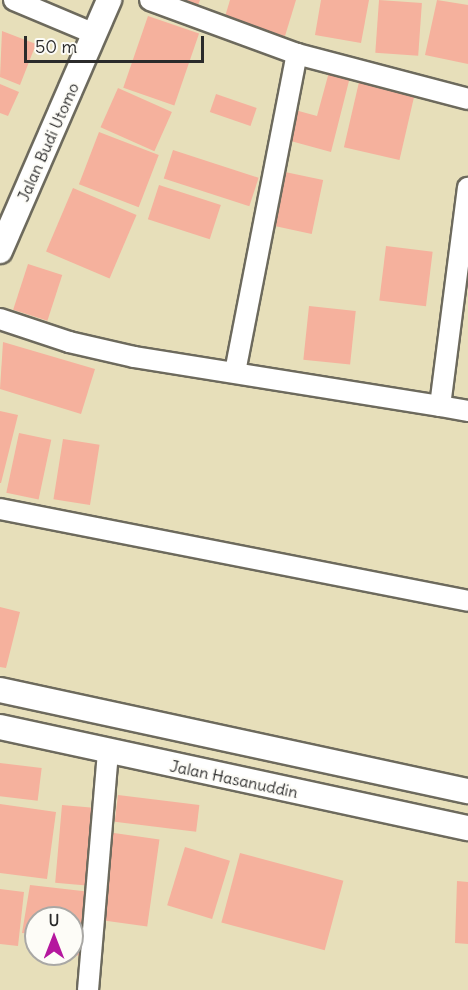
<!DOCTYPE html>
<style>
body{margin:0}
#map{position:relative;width:468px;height:990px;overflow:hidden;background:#e7dfba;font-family:Delius,sans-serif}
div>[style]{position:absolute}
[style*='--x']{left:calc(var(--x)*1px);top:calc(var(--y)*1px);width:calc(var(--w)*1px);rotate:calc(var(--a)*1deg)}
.building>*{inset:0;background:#f5b19d;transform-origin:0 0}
.roads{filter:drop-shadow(2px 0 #6d6a5d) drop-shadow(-2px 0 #6d6a5d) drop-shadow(0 2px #6d6a5d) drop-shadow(0 -2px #6d6a5d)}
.minor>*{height:20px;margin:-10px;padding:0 10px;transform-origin:10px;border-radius:10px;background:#fff}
.tertiary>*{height:24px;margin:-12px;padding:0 12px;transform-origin:12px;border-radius:12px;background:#fff}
span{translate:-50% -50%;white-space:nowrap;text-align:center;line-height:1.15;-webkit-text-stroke:4.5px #fdfcf7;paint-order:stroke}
.street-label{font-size:16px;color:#2b2b2b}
.north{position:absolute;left:24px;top:906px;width:60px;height:60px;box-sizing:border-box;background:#fdfcf7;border:2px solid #a9a8a5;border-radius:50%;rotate:0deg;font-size:16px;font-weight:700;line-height:24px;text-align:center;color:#2b2b2b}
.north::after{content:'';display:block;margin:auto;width:21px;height:27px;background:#b5179e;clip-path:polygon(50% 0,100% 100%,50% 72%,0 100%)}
.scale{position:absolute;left:24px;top:36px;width:180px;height:27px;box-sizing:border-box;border:3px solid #2b2b2b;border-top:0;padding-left:8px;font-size:18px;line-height:21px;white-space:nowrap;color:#2b2b2b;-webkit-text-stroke:4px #fdfcf7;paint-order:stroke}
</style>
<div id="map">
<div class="building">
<div style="clip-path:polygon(186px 0,200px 0,198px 5px)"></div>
<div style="clip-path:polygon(230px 0,296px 0,285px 36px,224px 20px)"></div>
<div style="clip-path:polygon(321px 0,369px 0,361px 43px,315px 35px)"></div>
<div style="left:379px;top:0;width:43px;height:53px;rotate:4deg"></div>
<div style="clip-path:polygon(437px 0,468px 5px,468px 64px,425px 55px)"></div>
<div style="left:148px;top:16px;width:54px;height:76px;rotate:19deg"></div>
<div style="clip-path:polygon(2px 31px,36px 44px,20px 85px,0 77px)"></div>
<div style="clip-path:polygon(329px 72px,350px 77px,331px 152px,287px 140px,295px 110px,317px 116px)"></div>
<div style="left:359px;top:82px;width:57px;height:67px;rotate:13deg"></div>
<div style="clip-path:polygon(0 84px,19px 92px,8px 116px,0 113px)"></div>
<div style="left:118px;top:88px;width:59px;height:43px;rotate:24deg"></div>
<div style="left:216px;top:94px;width:43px;height:19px;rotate:19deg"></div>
<div style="left:99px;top:132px;width:64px;height:56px;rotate:21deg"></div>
<div style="left:173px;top:150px;width:90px;height:30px;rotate:18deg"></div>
<div style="left:285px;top:172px;width:39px;height:55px;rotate:12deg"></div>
<div style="left:159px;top:185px;width:65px;height:36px;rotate:18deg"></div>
<div style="left:73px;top:188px;width:69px;height:69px;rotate:23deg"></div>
<div style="left:386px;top:246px;width:47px;height:55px;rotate:7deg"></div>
<div style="left:28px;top:264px;width:36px;height:48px;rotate:18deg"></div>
<div style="left:309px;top:306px;width:47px;height:54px;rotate:6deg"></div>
<div style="clip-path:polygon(3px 342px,95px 369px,81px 414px,0 389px)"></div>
<div style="clip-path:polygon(0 411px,18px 415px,1px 483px,0 483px)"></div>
<div style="left:19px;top:433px;width:33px;height:61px;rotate:12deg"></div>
<div style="left:63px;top:439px;width:37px;height:61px;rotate:9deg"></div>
<div style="clip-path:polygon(0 607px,20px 612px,6px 668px,0 667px)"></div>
<div style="left:0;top:763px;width:42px;height:33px;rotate:7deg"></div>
<div style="left:118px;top:795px;width:82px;height:27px;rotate:7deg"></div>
<div style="clip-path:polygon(0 804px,56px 812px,47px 879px,0 873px)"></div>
<div style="left:62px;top:805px;width:37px;height:78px;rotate:5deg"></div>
<div style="left:107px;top:832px;width:53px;height:88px;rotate:8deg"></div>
<div style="left:185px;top:847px;width:47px;height:61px;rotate:17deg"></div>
<div style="left:240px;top:853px;width:107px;height:72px;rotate:15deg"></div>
<div style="clip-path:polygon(457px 881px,468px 882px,468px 944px,455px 943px)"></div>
<div style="clip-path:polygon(30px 885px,91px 892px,84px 956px,72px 955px,72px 918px,36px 918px,36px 934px,22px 933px)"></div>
<div style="clip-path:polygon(0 889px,24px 892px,18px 946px,0 944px)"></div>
</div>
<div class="roads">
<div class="minor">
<div style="--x:14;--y:0;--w:88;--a:22.8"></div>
<div style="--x:150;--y:0;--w:157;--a:20.2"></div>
<div style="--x:297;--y:54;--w:177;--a:14.7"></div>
<div style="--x:0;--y:319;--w:73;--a:18.4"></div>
<div style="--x:69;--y:342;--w:67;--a:13"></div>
<div style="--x:134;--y:357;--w:310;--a:9.1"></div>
<div style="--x:440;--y:406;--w:220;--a:-82.7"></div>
<div style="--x:235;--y:372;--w:324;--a:-79"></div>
<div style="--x:440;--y:406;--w:28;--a:10"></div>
<div style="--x:0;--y:509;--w:477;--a:11.1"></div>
<div style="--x:88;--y:990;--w:239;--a:-85.2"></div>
</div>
<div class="tertiary">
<div style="--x:0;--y:251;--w:274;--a:-66.5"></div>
<div style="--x:0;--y:690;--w:479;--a:12.2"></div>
<div style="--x:0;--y:727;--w:479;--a:12.2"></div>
</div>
</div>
<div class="street-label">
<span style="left:48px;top:142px;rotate:-66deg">Jalan Budi Utomo</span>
<span style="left:234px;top:779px;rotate:12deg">Jalan Hasanuddin</span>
</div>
<div class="north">U</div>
<div class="scale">50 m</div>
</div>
